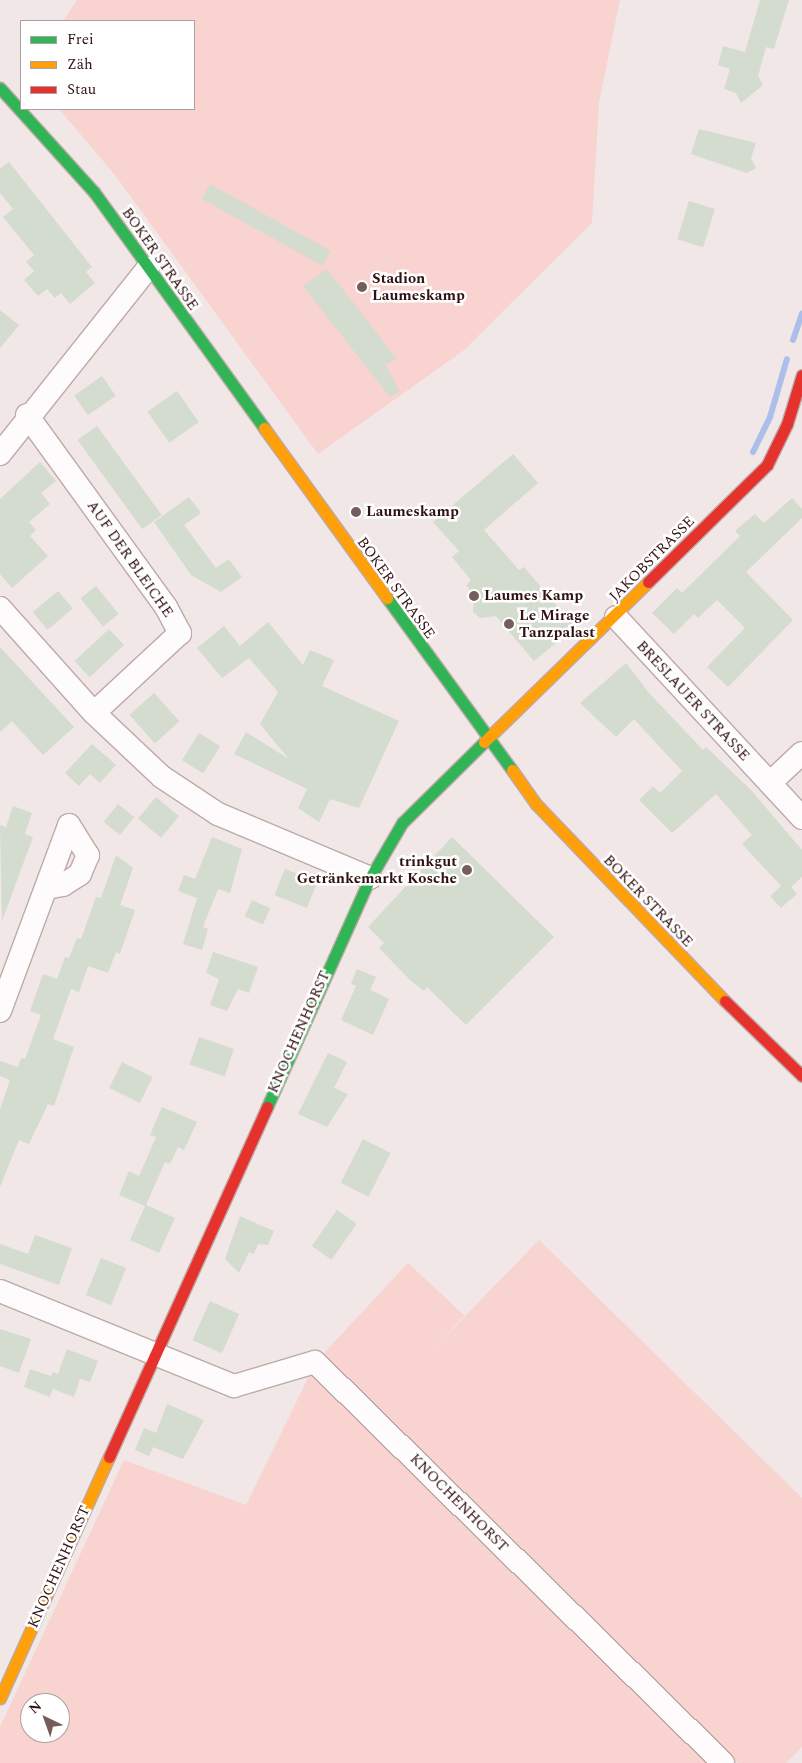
<!DOCTYPE html>
<meta charset="utf-8">
<style>
body{margin:0}
#map{position:relative;width:802px;height:1763px;overflow:hidden;background:#f1e7e6;font-family:Spectral,serif}
div>[style]{position:absolute}
[style*='--x']{left:calc(var(--x)*1px);top:calc(var(--y)*1px);width:calc(var(--w)*1px);rotate:calc(var(--a)*1deg)}
.green>*{inset:0;background:#f8d3cf;transform-origin:0 0}
.stream>*{height:6px;margin:-3px;padding:0 3px;transform-origin:3px;border-radius:3px;background:#acbfeb}
.building>*{inset:0;background:#d4dbcf;transform-origin:0 0}
.roads{filter:drop-shadow(1px 0 #beaaa8) drop-shadow(-1px 0 #beaaa8) drop-shadow(0 1px #beaaa8) drop-shadow(0 -1px #beaaa8)}
.street>*{height:22px;margin:-11px;padding:0 11px;transform-origin:11px;border-radius:11px;background:#fdfbfb}
.fast>*{height:11px;margin:-5.5px;padding:0 5.5px;transform-origin:5.5px;border-radius:5.5px;background:#30b455}
.slow>*{height:11px;margin:-5.5px;padding:0 5.5px;transform-origin:5.5px;border-radius:5.5px;background:#ff9f0a}
.jam>*{height:11px;margin:-5.5px;padding:0 5.5px;transform-origin:5.5px;border-radius:5.5px;background:#e5322d}
.dots>*{width:14px;height:14px;translate:-50% -50%;box-sizing:border-box;border:2px solid #fff;border-radius:50%}
span{translate:-50% -50%;white-space:nowrap;text-align:center;line-height:1.15;-webkit-text-stroke:5px #fff;paint-order:stroke}
.street-label{font-size:15px;color:#321211}
.poi-label{font-size:15px;color:#321211;font-weight:700}
.left{translate:0 -50%;text-align:left}
.right{translate:-100% -50%;text-align:right}
.legend{position:absolute;left:20px;top:20px;width:175px;height:90px;box-sizing:border-box;background:#fff;border:1px solid #ada0a0;margin:0;padding:6px 9px;list-style:none;font-size:15px;color:#321211}
.legend li{display:flex;align-items:center;gap:10px;height:25px}
.legend b{width:25px;border:1px solid #ada0a0}
.north{position:absolute;left:20px;top:1693px;width:50px;height:50px;box-sizing:border-box;background:#fff;border:1px solid #ada0a0;border-radius:50%;rotate:318deg;font-size:14px;font-weight:700;line-height:20px;text-align:center;color:#321211}
.north::after{content:'';display:block;margin:auto;width:18px;height:22px;background:#755d5c;clip-path:polygon(50% 0,100% 100%,50% 72%,0 100%)}
</style>
<div id="map">
<div class="green">
<div style="clip-path:polygon(77px 0,620px 0,599px 102px,592px 223px,463px 351px,318px 454px,115px 175px,59px 109px,194px 109px,194px 21px,63px 21px)"></div>
<div style="clip-path:polygon(539px 1240px,802px 1498px,802px 1747px,786px 1763px,738px 1763px,377px 1407px)"></div>
<div style="left:408px;top:1263px;width:77px;height:125px;rotate:43deg"></div>
<div style="clip-path:polygon(evenodd,310px 1374px,327px 1384px,710px 1763px,0 1763px,0 1727px,124px 1460px,246px 1505px,310px 1374px,30px 1703px,60px 1703px,60px 1733px,30px 1733px,30px 1703px)"></div>
</div>
<div class="stream">
<div style="--x:793;--y:340;--w:28;--a:-71"></div>
<div style="--x:753;--y:452;--w:39;--a:-64"></div>
<div style="--x:770;--y:417;--w:60;--a:-73.7"></div>
</div>
<div class="building">
<div style="clip-path:polygon(760px 0,789px 0,774px 49px,766px 47px,758px 76px,763px 85px,741px 103px,736px 93px,724px 89px,730px 69px,718px 65px,723px 46px,745px 52px)"></div>
<div style="clip-path:polygon(699px 129px,756px 143px,751px 158px,756px 168px,747px 173px,691px 154px)"></div>
<div style="clip-path:polygon(9px 162px,92px 267px,86px 272px,95px 283px,70px 304px,61px 293px,55px 298px,47px 289px,38px 296px,24px 280px,34px 271px,26px 262px,34px 255px,3px 217px,13px 209px,0 193px,0 169px)"></div>
<div style="left:210px;top:184px;width:138px;height:17px;rotate:29deg"></div>
<div style="left:689px;top:201px;width:27px;height:40px;rotate:17deg"></div>
<div style="clip-path:polygon(327px 269px,397px 359px,385px 365px,400px 391px,390px 397px,303px 286px)"></div>
<div style="clip-path:polygon(0 310px,19px 325px,0 348px)"></div>
<div style="left:102px;top:376px;width:24px;height:34px;rotate:55deg"></div>
<div style="left:177px;top:391px;width:38px;height:36px;rotate:55deg"></div>
<div style="left:97px;top:426px;width:110px;height:24px;rotate:54deg"></div>
<div style="clip-path:polygon(513px 454px,538px 483px,484px 530px,519px 570px,524px 567px,575px 627px,534px 661px,496px 616px,480px 618px,473px 612px,474px 595px,466px 585px,471px 580px,452px 557px,459px 551px,433px 522px)"></div>
<div style="clip-path:polygon(40px 462px,56px 481px,41px 493px,50px 504px,29px 522px,36px 530px,30px 536px,48px 556px,12px 588px,0 574px,0 499px)"></div>
<div style="clip-path:polygon(189px 497px,201px 513px,184px 525px,216px 568px,229px 559px,242px 577px,221px 592px,191px 575px,154px 522px)"></div>
<div style="clip-path:polygon(792px 498px,802px 509px,802px 518px,746px 572px,793px 620px,728px 687px,707px 667px,745px 628px,717px 600px,698px 618px,694px 614px,674px 634px,652px 613px,677px 588px,682px 593px,740px 536px,735px 531px,755px 514px,764px 523px)"></div>
<div style="left:96px;top:586px;width:36px;height:20px;rotate:51deg"></div>
<div style="left:58px;top:591px;width:23px;height:33px;rotate:50deg"></div>
<div style="clip-path:polygon(268px 622px,303px 665px,310px 650px,334px 660px,322px 686px,399px 721px,359px 808px,330px 799px,319px 822px,298px 808px,307px 789px,234px 754px,246px 732px,289px 759px,260px 724px,278px 692px,249px 658px,222px 678px,197px 648px,224px 626px,240px 646px)"></div>
<div style="left:109px;top:629px;width:22px;height:47px;rotate:47deg"></div>
<div style="clip-path:polygon(0 647px,74px 727px,43px 755px,12px 721px,0 732px)"></div>
<div style="clip-path:polygon(626px 663px,649px 693px,703px 750px,706px 747px,751px 790px,802px 850px,802px 877px,791px 887px,797px 894px,781px 908px,770px 896px,781px 886px,742px 844px,752px 835px,716px 794px,672px 833px,639px 800px,653px 786px,660px 793px,682px 771px,634px 719px,616px 737px,580px 703px)"></div>
<div style="left:154px;top:693px;width:38px;height:33px;rotate:48deg"></div>
<div style="left:199px;top:733px;width:25px;height:32px;rotate:32deg"></div>
<div style="clip-path:polygon(92px 744px,116px 765px,100px 783px,90px 774px,79px 786px,65px 773px)"></div>
<div style="left:156px;top:797px;width:30px;height:28px;rotate:40deg"></div>
<div style="left:118px;top:804px;width:21px;height:23px;rotate:39deg"></div>
<div style="clip-path:polygon(13px 806px,32px 813px,25px 834px,33px 837px,2px 921px,0 825px,6px 827px)"></div>
<div style="clip-path:polygon(212px 837px,242px 849px,230px 893px,218px 889px,203px 927px,208px 929px,202px 950px,183px 944px,197px 898px,178px 891px,184px 875px,195px 879px)"></div>
<div style="clip-path:polygon(452px 837px,554px 937px,466px 1025px,427px 987px,424px 991px,410px 980px,379px 948px,384px 943px,368px 927px)"></div>
<div style="clip-path:polygon(116px 855px,133px 868px,120px 905px,135px 910px,120px 954px,116px 952px,108px 973px,88px 966px,79px 992px,71px 989px,53px 1039px,74px 1047px,54px 1106px,48px 1104px,29px 1144px,19px 1140px,0 1187px,0 1109px,10px 1080px,0 1076px,0 1061px,18px 1067px,21px 1058px,25px 1059px,41px 1015px,30px 1011px,43px 974px,57px 979px,65px 957px,69px 958px,77px 938px,81px 939px,96px 897px,101px 898px)"></div>
<div style="left:285px;top:869px;width:35px;height:28px;rotate:22deg"></div>
<div style="left:252px;top:900px;width:20px;height:18px;rotate:24deg"></div>
<div style="clip-path:polygon(213px 952px,258px 967px,249px 993px,238px 989px,227px 1011px,210px 1005px,219px 979px,206px 973px)"></div>
<div style="clip-path:polygon(357px 969px,376px 977px,370px 990px,389px 999px,373px 1035px,341px 1020px,356px 986px,351px 984px)"></div>
<div style="left:199px;top:1037px;width:37px;height:29px;rotate:19deg"></div>
<div style="clip-path:polygon(328px 1053px,347px 1062px,334px 1088px,348px 1094px,327px 1127px,298px 1114px)"></div>
<div style="left:122px;top:1062px;width:34px;height:29px;rotate:26deg"></div>
<div style="clip-path:polygon(162px 1107px,197px 1122px,184px 1150px,178px 1147px,170px 1164px,165px 1162px,146px 1205px,175px 1218px,159px 1253px,130px 1240px,145px 1206px,119px 1195px,129px 1171px,139px 1176px,156px 1137px,150px 1135px)"></div>
<div style="left:363px;top:1139px;width:31px;height:49px;rotate:27deg"></div>
<div style="left:337px;top:1210px;width:24px;height:44px;rotate:35deg"></div>
<div style="clip-path:polygon(240px 1216px,274px 1231px,268px 1245px,258px 1244px,254px 1254px,249px 1252px,239px 1273px,225px 1259px)"></div>
<div style="clip-path:polygon(35px 1235px,72px 1248px,59px 1285px,0 1264px,0 1244px,28px 1254px)"></div>
<div style="left:101px;top:1258px;width:27px;height:40px;rotate:22deg"></div>
<div style="left:210px;top:1301px;width:32px;height:43px;rotate:24deg"></div>
<div style="clip-path:polygon(0 1329px,31px 1339px,19px 1373px,0 1366px)"></div>
<div style="clip-path:polygon(67px 1349px,98px 1361px,90px 1382px,80px 1379px,74px 1397px,53px 1389px,50px 1397px,24px 1387px,30px 1369px,51px 1376px,53px 1372px,58px 1374px)"></div>
<div style="clip-path:polygon(167px 1404px,204px 1420px,183px 1459px,153px 1447px,149px 1456px,135px 1450px,144px 1428px,156px 1433px)"></div>
</div>
<div class="roads">
<div class="street">
<div style="--x:27;--y:415;--w:237;--a:54.1"></div>
<div style="--x:166;--y:607;--w:30;--a:62"></div>
<div style="--x:180;--y:633;--w:117;--a:137.1"></div>
<div style="--x:0;--y:454;--w:238;--a:-51.5"></div>
<div style="--x:0;--y:608;--w:141;--a:48.2"></div>
<div style="--x:94;--y:713;--w:93;--a:43.3"></div>
<div style="--x:162;--y:777;--w:67;--a:33.5"></div>
<div style="--x:218;--y:814;--w:165;--a:22.8"></div>
<div style="--x:616;--y:617;--w:274;--a:47.2"></div>
<div style="--x:770;--y:783;--w:44;--a:-43.2"></div>
<div style="--x:0;--y:1011;--w:198;--a:-69.6"></div>
<div style="--x:69;--y:825;--w:36;--a:58"></div>
<div style="--x:88;--y:855;--w:21;--a:113"></div>
<div style="--x:80;--y:874;--w:20;--a:147"></div>
<div style="--x:63;--y:885;--w:17;--a:170"></div>
<div style="--x:0;--y:1291;--w:253;--a:22.1"></div>
<div style="--x:234;--y:1386;--w:84;--a:-16.5"></div>
<div style="--x:315;--y:1362;--w:572;--a:44.5"></div>
</div>
<div class="fast">
<div style="--x:0;--y:88;--w:140;--a:47.9"></div>
<div style="--x:94;--y:192;--w:291;--a:54.2"></div>
<div style="--x:387;--y:598;--w:213;--a:54"></div>
<div style="--x:267;--y:1107;--w:251;--a:-65.8"></div>
<div style="--x:370;--y:878;--w:64;--a:-59.8"></div>
<div style="--x:402;--y:823;--w:115;--a:-44.6"></div>
</div>
<div class="slow">
<div style="--x:264;--y:428;--w:210;--a:54.1"></div>
<div style="--x:484;--y:742;--w:229;--a:-44.3"></div>
<div style="--x:512;--y:770;--w:42;--a:54.8"></div>
<div style="--x:536;--y:804;--w:273;--a:46.2"></div>
<div style="--x:0;--y:1698;--w:265;--a:-65.7"></div>
</div>
<div class="jam">
<div style="--x:648;--y:582;--w:167;--a:-44.5"></div>
<div style="--x:767;--y:465;--w:46;--a:-64"></div>
<div style="--x:787;--y:424;--w:51;--a:-73"></div>
<div style="--x:725;--y:1001;--w:107;--a:44.2"></div>
<div style="--x:109;--y:1457;--w:384;--a:-65.7"></div>
</div>
</div>
<div class="dots">
<div style="left:362px;top:287px;background:#755d5c"></div>
<div style="left:356px;top:512px;background:#755d5c"></div>
<div style="left:474px;top:596px;background:#755d5c"></div>
<div style="left:509px;top:624px;background:#755d5c"></div>
<div style="left:467px;top:870px;background:#755d5c"></div>
</div>
<div class="street-label">
<span style="left:160px;top:259px;rotate:55deg">BOKER STRASSE</span>
<span style="left:130px;top:559px;rotate:55deg">AUF DER BLEICHE</span>
<span style="left:652px;top:559px;rotate:-45deg">JAKOBSTRASSE</span>
<span style="left:396px;top:588px;rotate:54deg">BOKER STRASSE</span>
<span style="left:693px;top:701px;rotate:47deg">BRESLAUER STRASSE</span>
<span style="left:648px;top:901px;rotate:46deg">BOKER STRASSE</span>
<span style="left:299px;top:1032px;rotate:-66deg">KNOCHENHORST</span>
<span style="left:459px;top:1503px;rotate:45deg">KNOCHENHORST</span>
<span style="left:59px;top:1567px;rotate:-66deg">KNOCHENHORST</span>
</div>
<div class="poi-label">
<span class="left" style="left:372px;top:287px">Stadion<br>Laumeskamp</span>
<span class="left" style="left:366px;top:512px">Laumeskamp</span>
<span class="left" style="left:484px;top:596px">Laumes Kamp</span>
<span class="left" style="left:519px;top:624px">Le Mirage<br>Tanzpalast</span>
<span class="right" style="left:457px;top:870px">trinkgut<br>Getränkemarkt Kosche</span>
</div>
<ul class="legend">
<li><b style="height:6px;background:#30b455"></b>Frei</li>
<li><b style="height:6px;background:#ff9f0a"></b>Zäh</li>
<li><b style="height:6px;background:#e5322d"></b>Stau</li>
</ul>
<div class="north">N</div>
</div>
